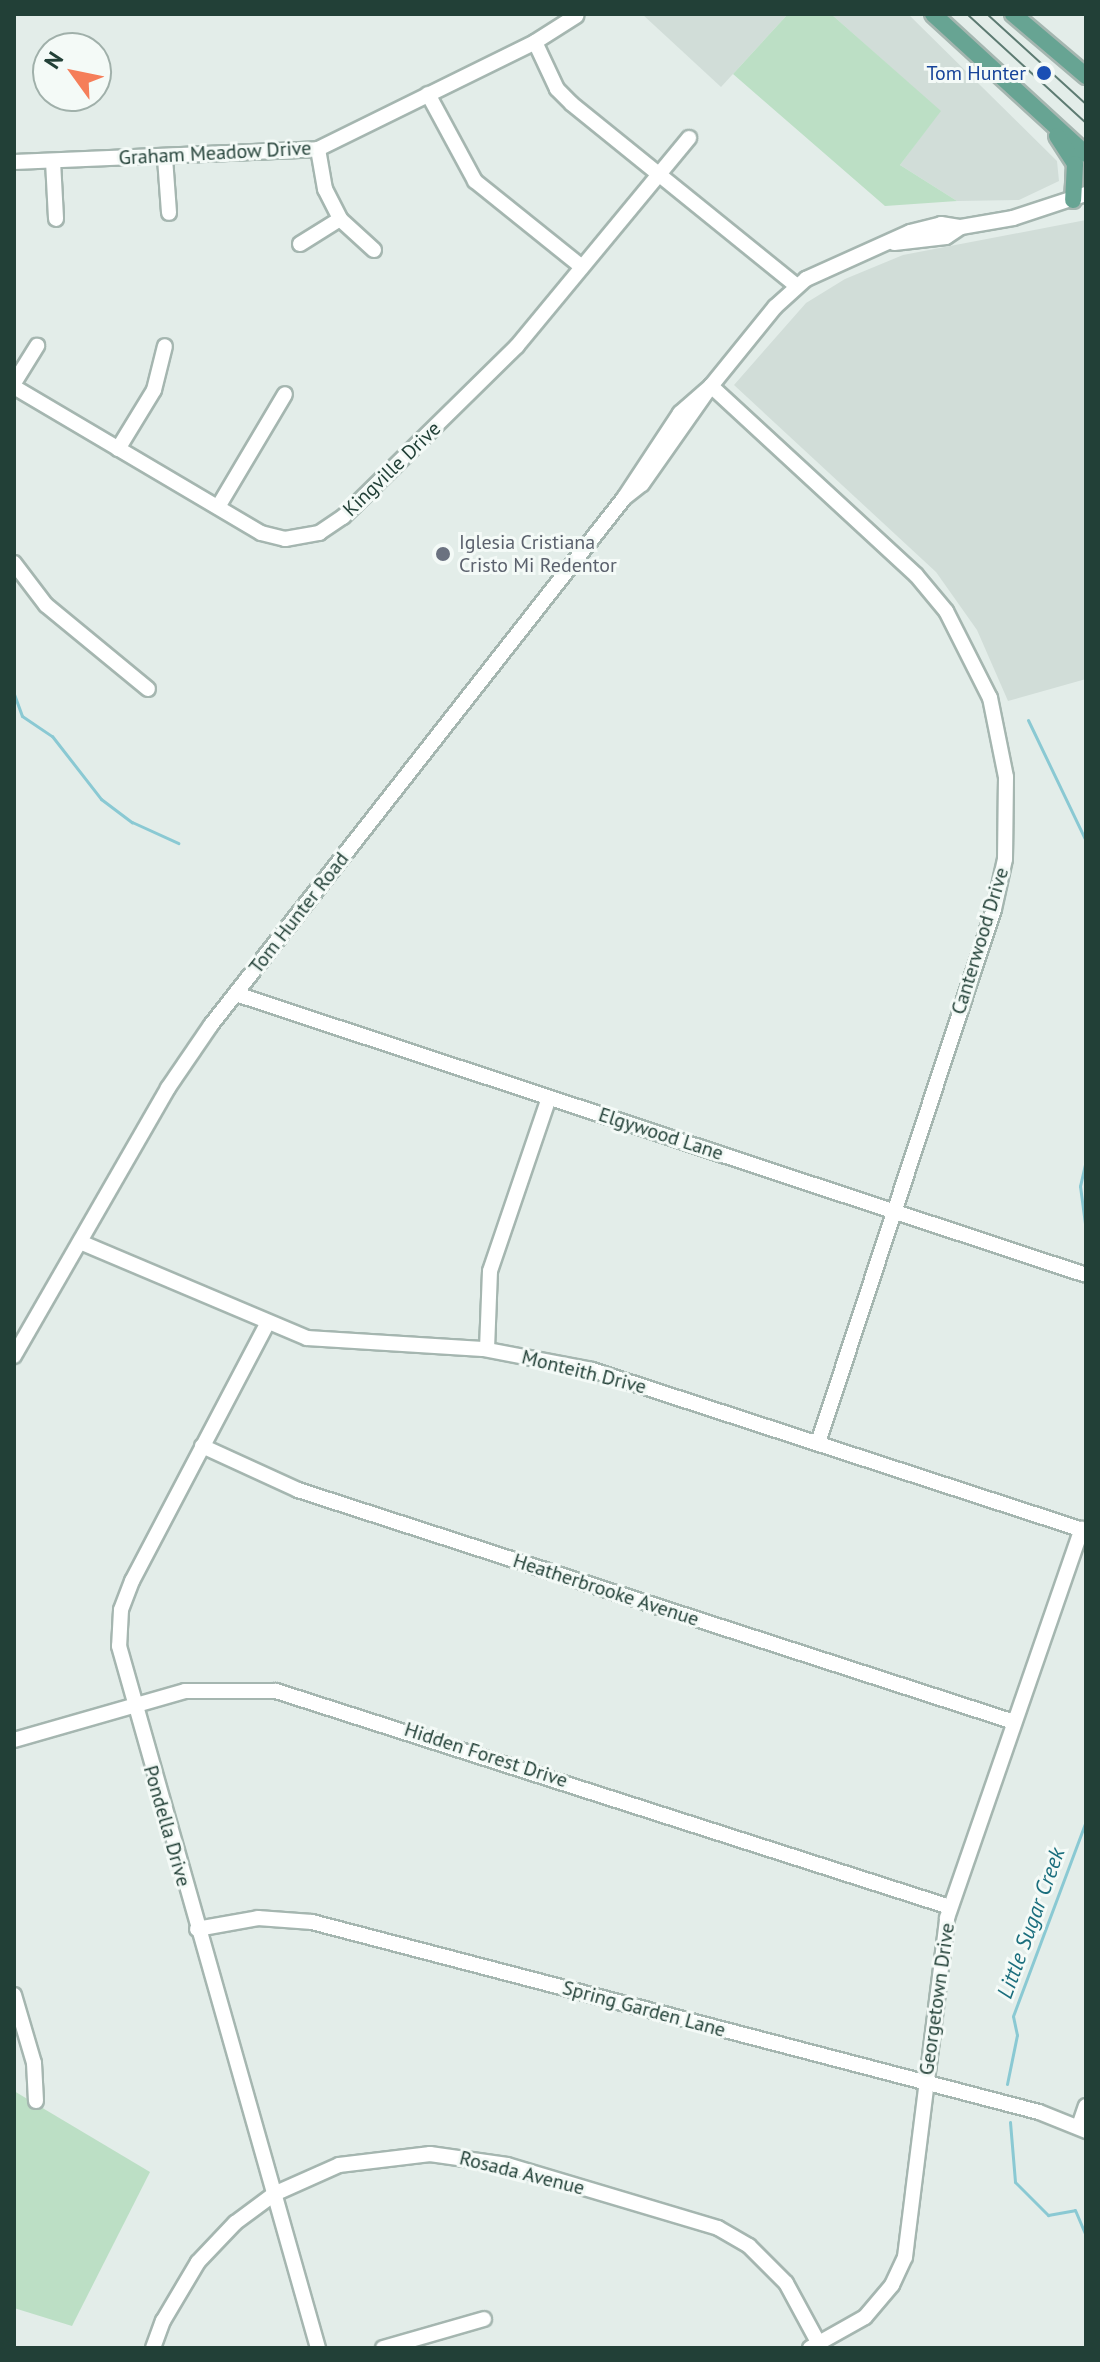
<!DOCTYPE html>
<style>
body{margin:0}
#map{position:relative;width:1100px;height:2362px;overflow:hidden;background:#e3ede9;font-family:"PT Sans",sans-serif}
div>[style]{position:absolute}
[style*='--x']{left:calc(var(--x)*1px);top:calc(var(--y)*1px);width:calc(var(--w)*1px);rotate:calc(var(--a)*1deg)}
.built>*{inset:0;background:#d1ddd8}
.green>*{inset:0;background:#bcdfc5}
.stream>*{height:3px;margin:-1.5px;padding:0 1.5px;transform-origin:1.5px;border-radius:1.5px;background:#8ac9d3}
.roads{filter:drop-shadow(2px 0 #a5b6b0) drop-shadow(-2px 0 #a5b6b0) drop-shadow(0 2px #a5b6b0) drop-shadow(0 -2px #a5b6b0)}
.minor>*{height:14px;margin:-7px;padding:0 7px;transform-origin:7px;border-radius:7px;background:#fff}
.major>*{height:16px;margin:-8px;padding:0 8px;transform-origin:8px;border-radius:8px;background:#67a493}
.tram>*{height:2px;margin:-1px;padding:0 1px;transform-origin:1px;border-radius:1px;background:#5d7b72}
.dots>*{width:22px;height:22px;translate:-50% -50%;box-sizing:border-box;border:4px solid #f4faf7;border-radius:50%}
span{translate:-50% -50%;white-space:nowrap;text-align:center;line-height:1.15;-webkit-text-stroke:6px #f4faf7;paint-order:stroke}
.transit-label{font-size:20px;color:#164399}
.right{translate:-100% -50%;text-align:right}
.street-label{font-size:20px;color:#224037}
.worship-label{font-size:20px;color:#5b616d}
.left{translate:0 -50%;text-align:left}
.water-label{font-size:22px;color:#1a6e7d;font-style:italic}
.frame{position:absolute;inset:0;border:16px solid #224037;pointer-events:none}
.north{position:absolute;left:32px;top:32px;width:80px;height:80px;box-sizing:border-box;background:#f4faf7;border:2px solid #a0b0aa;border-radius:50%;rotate:303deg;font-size:22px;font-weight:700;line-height:32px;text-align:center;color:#224037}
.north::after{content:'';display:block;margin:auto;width:28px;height:36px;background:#f57e5a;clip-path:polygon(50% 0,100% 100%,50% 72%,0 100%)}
</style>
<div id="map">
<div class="built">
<div style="clip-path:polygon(642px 14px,788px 14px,721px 87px)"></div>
<div style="clip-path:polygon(831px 14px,908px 14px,1057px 161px,1059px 181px,1019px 200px,957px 201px,900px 165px,940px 111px)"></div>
<div style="clip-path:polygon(1086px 220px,1086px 679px,1008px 701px,977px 630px,936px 572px,734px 385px,806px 303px,845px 279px,903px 255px)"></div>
</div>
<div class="green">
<div style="clip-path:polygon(788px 14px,831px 14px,941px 111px,900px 165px,957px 201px,885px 206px,733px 74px)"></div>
<div style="clip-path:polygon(14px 2091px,150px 2172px,72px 2326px,14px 2308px)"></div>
</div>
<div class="stream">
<div style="--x:14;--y:694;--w:23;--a:70"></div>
<div style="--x:22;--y:716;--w:36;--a:34"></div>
<div style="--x:52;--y:736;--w:80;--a:52.1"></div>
<div style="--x:101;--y:799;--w:39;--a:37"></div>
<div style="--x:132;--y:822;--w:51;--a:24.5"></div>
<div style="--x:1028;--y:720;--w:134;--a:64.4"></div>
<div style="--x:1086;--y:1160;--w:27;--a:103"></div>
<div style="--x:1080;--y:1186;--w:45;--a:82.4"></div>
<div style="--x:1007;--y:2084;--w:50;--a:-78.5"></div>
<div style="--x:1017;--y:2035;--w:19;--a:-102"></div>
<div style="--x:1013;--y:2016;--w:208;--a:-69.5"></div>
<div style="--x:1010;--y:2122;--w:60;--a:85.2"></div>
<div style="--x:1015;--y:2182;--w:47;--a:45"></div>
<div style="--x:1048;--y:2215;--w:27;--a:-10"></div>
<div style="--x:1075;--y:2210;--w:28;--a:67"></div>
</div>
<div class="roads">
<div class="minor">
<div style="--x:535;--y:42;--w:52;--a:64.9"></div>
<div style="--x:557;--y:89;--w:21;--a:45"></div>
<div style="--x:572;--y:104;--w:289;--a:39"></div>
<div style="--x:428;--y:94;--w:99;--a:61.6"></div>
<div style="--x:475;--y:181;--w:137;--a:38.8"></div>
<div style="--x:318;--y:149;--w:41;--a:80.1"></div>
<div style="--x:325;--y:189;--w:34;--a:63"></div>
<div style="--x:340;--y:219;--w:46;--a:42.4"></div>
<div style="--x:165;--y:158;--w:55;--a:85.8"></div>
<div style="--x:53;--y:161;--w:58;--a:87"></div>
<div style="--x:14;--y:162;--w:304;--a:-2.4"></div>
<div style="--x:318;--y:149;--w:242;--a:-26.2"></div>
<div style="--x:535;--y:42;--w:49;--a:-32.4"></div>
<div style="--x:961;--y:227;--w:53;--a:-9.8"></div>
<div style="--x:1013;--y:218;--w:77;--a:-18.2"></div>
<div style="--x:300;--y:244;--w:47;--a:-32"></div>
<div style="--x:14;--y:383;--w:44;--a:-58.1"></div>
<div style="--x:14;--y:387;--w:287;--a:30.6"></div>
<div style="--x:261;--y:533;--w:25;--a:14"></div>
<div style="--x:285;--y:539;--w:35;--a:-10"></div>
<div style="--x:319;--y:533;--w:29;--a:-34"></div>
<div style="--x:343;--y:517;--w:244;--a:-44.5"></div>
<div style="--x:517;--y:346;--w:270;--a:-50.4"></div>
<div style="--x:118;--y:449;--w:69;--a:-58.6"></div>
<div style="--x:154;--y:390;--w:45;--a:-76"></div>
<div style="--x:218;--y:507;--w:131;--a:-59.3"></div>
<div style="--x:14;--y:563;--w:53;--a:52.7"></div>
<div style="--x:46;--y:605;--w:132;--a:39.5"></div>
<div style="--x:236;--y:994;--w:895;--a:18.29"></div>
<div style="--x:80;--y:1242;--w:246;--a:22.9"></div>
<div style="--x:307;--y:1338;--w:176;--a:3.6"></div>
<div style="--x:483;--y:1349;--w:111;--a:10.9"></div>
<div style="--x:592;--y:1370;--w:520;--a:18.05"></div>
<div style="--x:267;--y:1324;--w:290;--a:117.7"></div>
<div style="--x:132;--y:1581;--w:31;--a:111"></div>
<div style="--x:121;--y:1610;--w:36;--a:93"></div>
<div style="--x:119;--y:1646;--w:730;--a:74.17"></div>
<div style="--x:487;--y:1349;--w:78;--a:-87.8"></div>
<div style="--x:490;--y:1271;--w:183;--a:-71.2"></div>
<div style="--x:14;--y:1356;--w:309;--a:-60.1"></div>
<div style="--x:168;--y:1088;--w:76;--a:-55.7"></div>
<div style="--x:211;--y:1025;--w:670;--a:-51.91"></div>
<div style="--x:624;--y:498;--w:102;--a:-56.6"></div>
<div style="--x:680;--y:413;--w:41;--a:-41.1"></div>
<div style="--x:711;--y:386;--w:120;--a:125.1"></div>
<div style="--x:642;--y:484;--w:23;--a:142"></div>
<div style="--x:818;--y:1443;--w:562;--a:-71.76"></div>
<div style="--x:994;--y:909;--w:51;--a:-77.6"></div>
<div style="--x:1005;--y:859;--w:82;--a:-89.3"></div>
<div style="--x:1006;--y:777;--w:81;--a:-101.4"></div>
<div style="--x:990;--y:698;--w:97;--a:-116.8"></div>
<div style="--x:946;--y:611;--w:47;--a:-129.8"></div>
<div style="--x:916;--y:575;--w:279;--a:-137.3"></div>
<div style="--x:711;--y:386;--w:102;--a:-51"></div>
<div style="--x:775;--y:307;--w:42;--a:-42.1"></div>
<div style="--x:806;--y:279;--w:114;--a:-24.3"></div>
<div style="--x:910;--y:232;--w:32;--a:-14"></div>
<div style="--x:941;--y:224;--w:20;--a:9"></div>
<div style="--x:961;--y:227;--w:18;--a:146"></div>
<div style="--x:946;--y:237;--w:52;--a:173.4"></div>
<div style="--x:202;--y:1446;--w:106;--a:24.6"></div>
<div style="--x:298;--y:1490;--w:753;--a:17.95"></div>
<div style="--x:14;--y:1740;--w:178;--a:-16"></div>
<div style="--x:185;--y:1691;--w:91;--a:0"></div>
<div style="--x:276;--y:1691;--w:708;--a:17.77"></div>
<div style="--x:197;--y:1929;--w:62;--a:-10.2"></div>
<div style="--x:258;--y:1918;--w:54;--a:4.2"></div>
<div style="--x:312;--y:1922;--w:751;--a:14.65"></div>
<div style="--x:1039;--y:2112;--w:51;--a:22"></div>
<div style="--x:14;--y:1995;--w:71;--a:73.6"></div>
<div style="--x:34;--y:2063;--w:38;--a:87"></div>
<div style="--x:1079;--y:2126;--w:21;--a:-71"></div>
<div style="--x:153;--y:2348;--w:29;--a:-70"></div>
<div style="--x:163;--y:2321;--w:69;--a:-59.3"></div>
<div style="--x:198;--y:2262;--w:54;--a:-46.5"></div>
<div style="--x:235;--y:2223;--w:49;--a:-36.6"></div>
<div style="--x:274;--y:2194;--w:71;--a:-24"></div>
<div style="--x:339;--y:2165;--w:92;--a:-6.9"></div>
<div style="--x:430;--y:2154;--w:78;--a:8.1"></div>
<div style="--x:507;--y:2165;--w:220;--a:16.6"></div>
<div style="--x:718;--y:2228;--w:36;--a:30"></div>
<div style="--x:749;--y:2246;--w:52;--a:45"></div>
<div style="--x:786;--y:2283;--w:69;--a:61.6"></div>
<div style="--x:383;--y:2348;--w:105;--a:-16"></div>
<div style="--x:810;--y:2348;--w:63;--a:-29.4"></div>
<div style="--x:865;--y:2317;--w:42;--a:-49.8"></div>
<div style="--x:892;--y:2285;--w:31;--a:-65"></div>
<div style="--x:905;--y:2257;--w:342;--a:-82.9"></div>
<div style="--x:947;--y:1918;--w:412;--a:-70.9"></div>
</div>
<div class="major">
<div style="--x:933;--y:14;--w:207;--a:42.5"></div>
<div style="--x:1013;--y:14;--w:96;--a:40.3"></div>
<div style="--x:1057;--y:136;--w:33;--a:57"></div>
<div style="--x:1075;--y:164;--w:36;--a:93"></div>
</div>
</div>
<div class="tram">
<div style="--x:967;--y:14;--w:161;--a:42.5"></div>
<div style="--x:987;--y:14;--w:134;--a:42.3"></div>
</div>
<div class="dots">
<div style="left:1044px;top:73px;background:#1a4fb4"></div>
<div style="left:443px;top:554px;background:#6b7280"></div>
</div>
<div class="transit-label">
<span class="right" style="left:1026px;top:73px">Tom Hunter</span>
</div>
<div class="street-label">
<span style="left:215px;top:153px;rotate:-3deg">Graham Meadow Drive</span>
<span style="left:392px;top:469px;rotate:-44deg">Kingville Drive</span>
<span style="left:299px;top:913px;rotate:-52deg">Tom Hunter Road</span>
<span style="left:980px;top:941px;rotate:-73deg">Canterwood Drive</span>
<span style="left:661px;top:1134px;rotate:18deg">Elgywood Lane</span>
<span style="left:584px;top:1372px;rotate:14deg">Monteith Drive</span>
<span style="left:606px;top:1590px;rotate:18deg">Heatherbrooke Avenue</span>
<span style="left:486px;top:1755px;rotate:18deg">Hidden Forest Drive</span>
<span style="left:167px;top:1826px;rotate:74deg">Pondella Drive</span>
<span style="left:937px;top:1999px;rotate:-82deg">Georgetown Drive</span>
<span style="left:644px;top:2009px;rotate:15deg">Spring Garden Lane</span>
<span style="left:522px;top:2173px;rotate:14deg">Rosada Avenue</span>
</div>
<div class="worship-label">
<span class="left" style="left:459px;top:554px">Iglesia Cristiana<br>Cristo Mi Redentor</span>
</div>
<div class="water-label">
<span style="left:1031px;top:1923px;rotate:-70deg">Little Sugar Creek</span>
</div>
<div class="frame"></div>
<div class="north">N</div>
</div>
